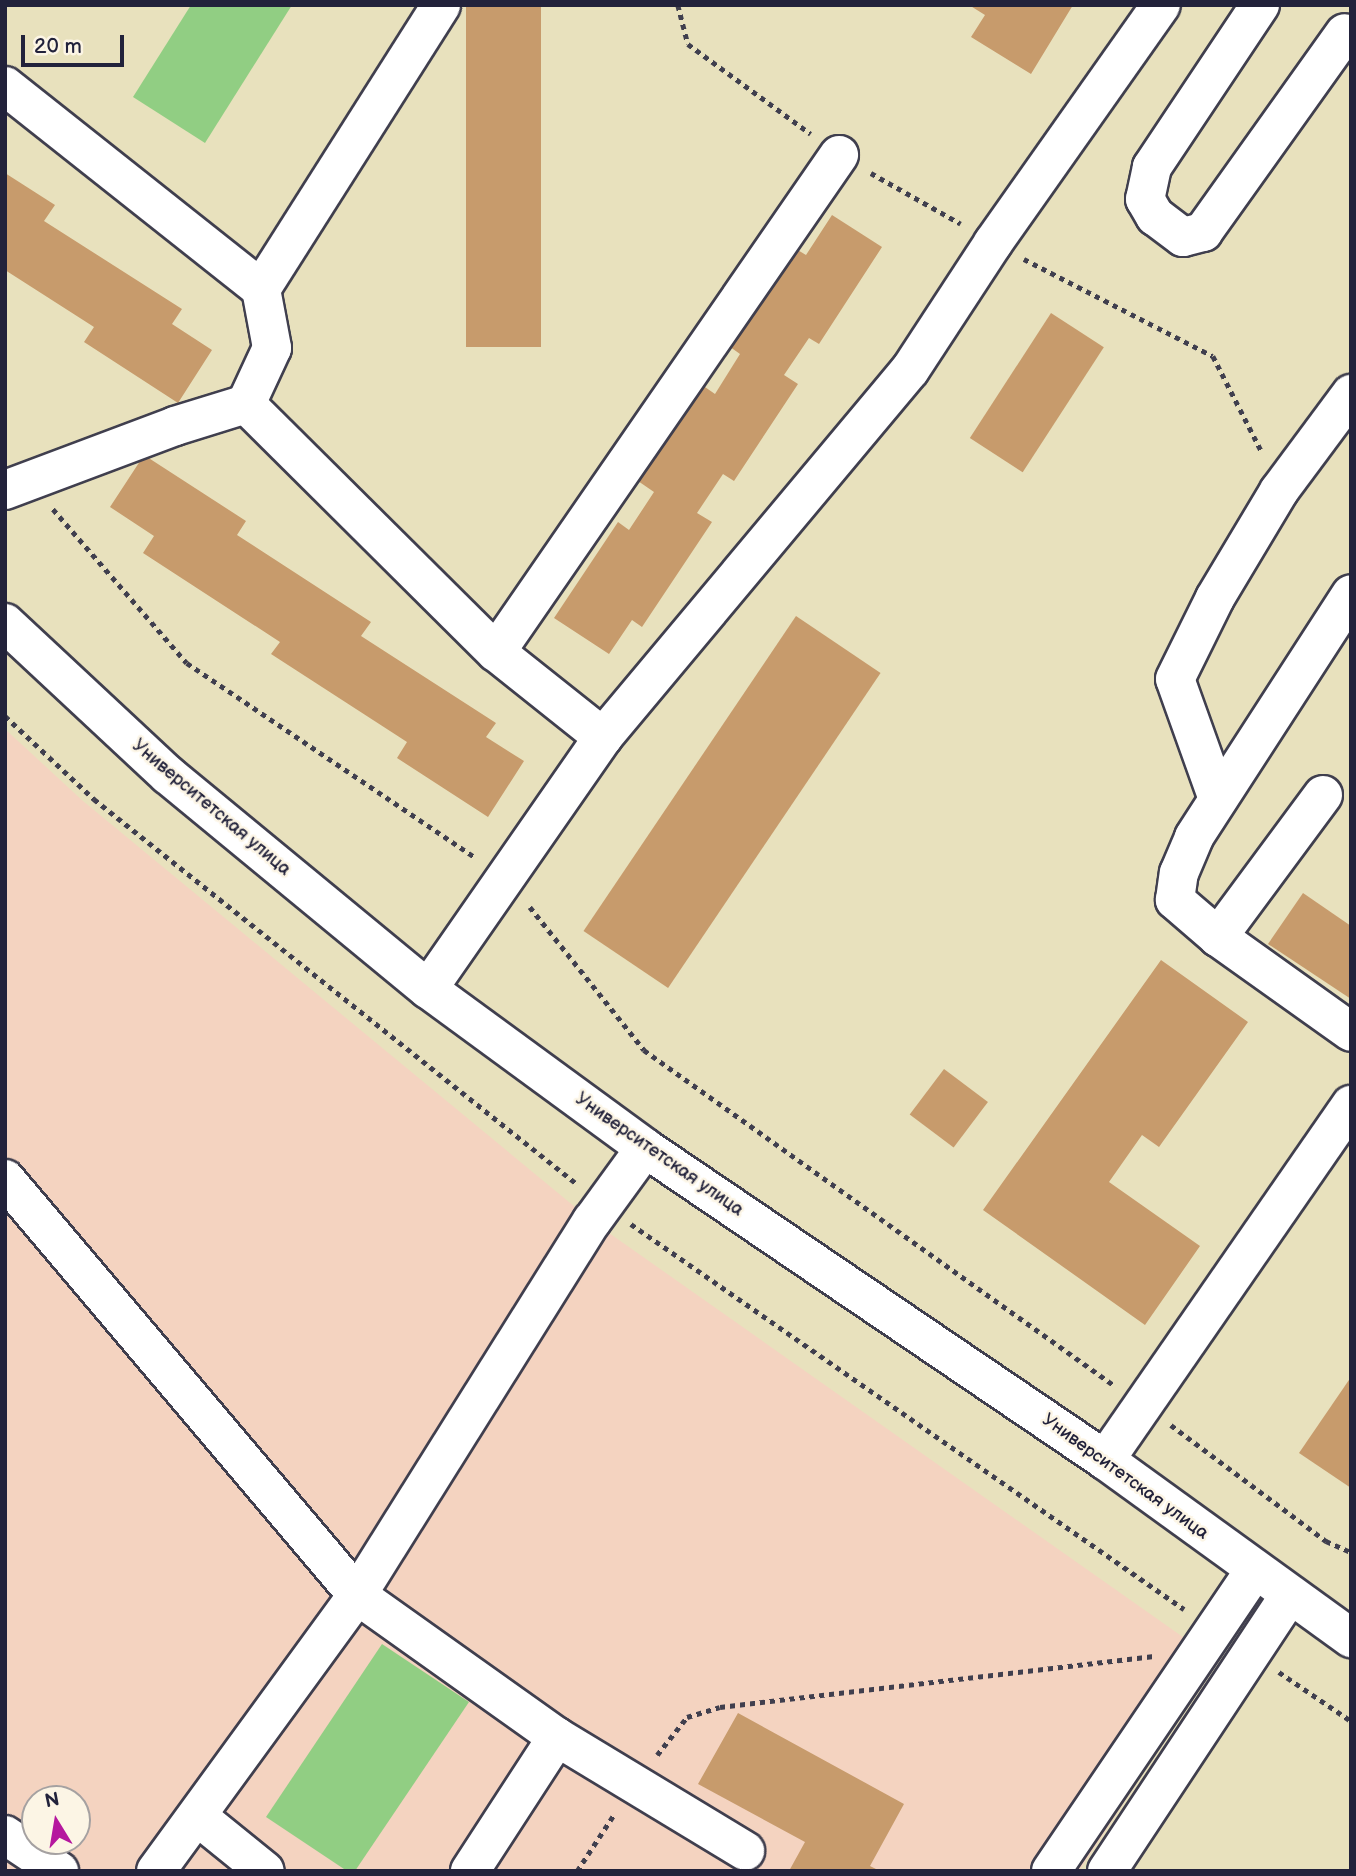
<!DOCTYPE html>
<meta charset="utf-8">
<style>
body{margin:0}
#map{position:relative;width:1356px;height:1876px;overflow:hidden;background:#e8e1bd;font-family:"Balsamiq Sans",sans-serif}
div>[style]{position:absolute}
[style*='--x']{left:calc(var(--x)*1px);top:calc(var(--y)*1px);width:calc(var(--w)*1px);rotate:calc(var(--a)*1deg)}
.built>*{inset:0;background:#f4d3c0}
.green>*{inset:0;background:#91ce83}
.building>*{inset:0;background:#c79b6c;transform-origin:0 0}
.path>*{height:4.5px;margin-top:-2.25px;transform-origin:0;background:repeating-linear-gradient(90deg,#403f4e 0 5px,transparent 0 10px)}
.roads{filter:drop-shadow(2px 0 #403f4e) drop-shadow(-2px 0 #403f4e) drop-shadow(0 2px #403f4e) drop-shadow(0 -2px #403f4e)}
.minor>*{height:38px;margin:-19px;padding:0 19px;transform-origin:19px;border-radius:19px;background:#fff}
.major>*{height:38px;margin:-19px;padding:0 19px;transform-origin:19px;border-radius:19px;background:#fff}
span{translate:-50% -50%;white-space:nowrap;text-align:center;line-height:1.15;-webkit-text-stroke:5px #fcf5e5;paint-order:stroke}
.street-label{font-size:18px;color:#22223b}
.frame{position:absolute;inset:0;border:7px solid #22223b;pointer-events:none}
.north{position:absolute;left:21px;top:1785px;width:70px;height:70px;box-sizing:border-box;background:#fcf5e5;border:2px solid #a5a1a1;border-radius:50%;rotate:349deg;font-size:19px;font-weight:700;line-height:28px;text-align:center;color:#22223b}
.north::after{content:'';display:block;margin:auto;width:24px;height:32px;background:#b5179e;clip-path:polygon(50% 0,100% 100%,50% 72%,0 100%)}
.scale{position:absolute;left:21px;top:35px;width:103px;height:32px;box-sizing:border-box;border:4px solid #22223b;border-top:0;padding-left:9px;font-size:21px;line-height:24px;white-space:nowrap;color:#22223b;-webkit-text-stroke:5px #fcf5e5;paint-order:stroke}
</style>
<div id="map">
<div class="built">
<div style="clip-path:polygon(evenodd,5px 729px,83px 801px,592px 1221px,1217px 1661px,1079px 1871px,5px 1871px,5px 729px,35px 1799px,77px 1799px,77px 1841px,35px 1841px,35px 1799px)"></div>
</div>
<div class="green">
<div style="clip-path:polygon(191px 5px,292px 5px,205px 143px,133px 97px)"></div>
<div style="clip-path:polygon(382px 1644px,469px 1702px,355px 1871px,347px 1871px,266px 1817px)"></div>
</div>
<div class="building">
<div style="left:466px;top:5px;width:75px;height:342px"></div>
<div style="clip-path:polygon(969px 5px,1073px 5px,1031px 74px,971px 37px,985px 15px)"></div>
<div style="clip-path:polygon(5px 173px,55px 205px,44px 221px,182px 309px,172px 324px,212px 350px,178px 403px,84px 342px,94px 327px,5px 270px)"></div>
<div style="clip-path:polygon(832px 215px,882px 247px,819px 344px,809px 338px,784px 375px,798px 384px,734px 481px,723px 474px,697px 513px,712px 522px,642px 627px,632px 620px,609px 654px,554px 618px,618px 522px,629px 530px,654px 492px,638px 481px,702px 385px,715px 394px,740px 354px,726px 344px,791px 246px,806px 255px)"></div>
<div style="left:1051px;top:313px;width:63px;height:149px;rotate:33deg"></div>
<div style="clip-path:polygon(144px 455px,246px 521px,237px 535px,371px 622px,361px 636px,496px 723px,486px 737px,524px 761px,488px 817px,397px 758px,407px 742px,271px 654px,280px 642px,143px 553px,154px 536px,110px 507px)"></div>
<div style="left:796px;top:616px;width:102px;height:380px;rotate:34deg"></div>
<div style="clip-path:polygon(1303px 893px,1351px 926px,1351px 999px,1268px 944px)"></div>
<div style="clip-path:polygon(1161px 960px,1248px 1022px,1159px 1147px,1142px 1135px,1109px 1182px,1200px 1246px,1145px 1325px,983px 1210px)"></div>
<div style="left:944px;top:1069px;width:55px;height:57px;rotate:37deg"></div>
<div style="clip-path:polygon(1351px 1377px,1351px 1488px,1299px 1453px)"></div>
<div style="clip-path:polygon(738px 1713px,904px 1804px,870px 1866px,880px 1871px,789px 1871px,805px 1842px,698px 1784px)"></div>
</div>
<div class="path">
<div style="--x:678;--y:5;--w:40;--a:75.6"></div>
<div style="--x:688;--y:44;--w:152;--a:36.2"></div>
<div style="--x:871;--y:173;--w:103;--a:29.5"></div>
<div style="--x:1024;--y:259;--w:212;--a:27.2"></div>
<div style="--x:1213;--y:356;--w:108;--a:63"></div>
<div style="--x:53;--y:509;--w:204;--a:49"></div>
<div style="--x:187;--y:663;--w:347;--a:34"></div>
<div style="--x:5;--y:716;--w:122;--a:43"></div>
<div style="--x:94;--y:799;--w:618;--a:38.56"></div>
<div style="--x:530;--y:907;--w:183;--a:51.4"></div>
<div style="--x:644;--y:1050;--w:579;--a:35.5"></div>
<div style="--x:631;--y:1224;--w:674;--a:34.85"></div>
<div style="--x:1171;--y:1425;--w:194;--a:36.8"></div>
<div style="--x:1326;--y:1541;--w:27;--a:24"></div>
<div style="--x:1279;--y:1672;--w:87;--a:34.2"></div>
<div style="--x:657;--y:1755;--w:48;--a:-51.7"></div>
<div style="--x:687;--y:1717;--w:34;--a:-17"></div>
<div style="--x:720;--y:1707;--w:437;--a:-6.7"></div>
<div style="--x:577;--y:1871;--w:69;--a:-56.8"></div>
</div>
<div class="roads">
<div class="minor">
<div style="--x:1260;--y:5;--w:195;--a:123.7"></div>
<div style="--x:1152;--y:167;--w:33;--a:102"></div>
<div style="--x:1145;--y:199;--w:20;--a:60"></div>
<div style="--x:1155;--y:216;--w:35;--a:37"></div>
<div style="--x:1183;--y:237;--w:21;--a:-14"></div>
<div style="--x:1203;--y:232;--w:244;--a:-54.5"></div>
<div style="--x:5;--y:86;--w:327;--a:38.4"></div>
<div style="--x:261;--y:289;--w:60;--a:79.4"></div>
<div style="--x:272;--y:348;--w:62;--a:114.9"></div>
<div style="--x:246;--y:404;--w:352;--a:44.8"></div>
<div style="--x:496;--y:652;--w:137;--a:38.5"></div>
<div style="--x:261;--y:289;--w:336;--a:-57.6"></div>
<div style="--x:5;--y:490;--w:182;--a:-20.6"></div>
<div style="--x:175;--y:426;--w:74;--a:-17.2"></div>
<div style="--x:496;--y:652;--w:604;--a:-55.39"></div>
<div style="--x:1323;--y:795;--w:177;--a:126.5"></div>
<div style="--x:1218;--y:937;--w:163;--a:35.5"></div>
<div style="--x:1218;--y:799;--w:127;--a:-109.7"></div>
<div style="--x:1175;--y:679;--w:90;--a:-63.7"></div>
<div style="--x:1215;--y:598;--w:125;--a:-59.1"></div>
<div style="--x:1279;--y:491;--w:121;--a:-53.4"></div>
<div style="--x:1218;--y:937;--w:57;--a:-139.3"></div>
<div style="--x:1175;--y:900;--w:27;--a:-82"></div>
<div style="--x:1179;--y:873;--w:39;--a:-67"></div>
<div style="--x:1194;--y:837;--w:289;--a:-57.1"></div>
<div style="--x:428;--y:989;--w:307;--a:-55.2"></div>
<div style="--x:603;--y:737;--w:478;--a:-50.1"></div>
<div style="--x:910;--y:370;--w:152;--a:-56.8"></div>
<div style="--x:993;--y:243;--w:291;--a:-54.8"></div>
<div style="--x:5;--y:1179;--w:545;--a:49.76"></div>
<div style="--x:357;--y:1595;--w:245;--a:35.4"></div>
<div style="--x:557;--y:1737;--w:160;--a:123"></div>
<div style="--x:1105;--y:1460;--w:432;--a:-55.3"></div>
<div style="--x:557;--y:1737;--w:220;--a:31.2"></div>
<div style="--x:197;--y:1816;--w:87;--a:39"></div>
<div style="--x:5;--y:1835;--w:65;--a:33.7"></div>
<div style="--x:156;--y:1871;--w:341;--a:-53.9"></div>
<div style="--x:357;--y:1595;--w:442;--a:-57.9"></div>
<div style="--x:592;--y:1221;--w:90;--a:-54"></div>
<div style="--x:1051;--y:1871;--w:362;--a:-55.9"></div>
<div style="--x:1107;--y:1871;--w:330;--a:-56.5"></div>
</div>
<div class="major">
<div style="--x:5;--y:623;--w:223;--a:43"></div>
<div style="--x:168;--y:775;--w:337;--a:39.5"></div>
<div style="--x:428;--y:989;--w:269;--a:36.2"></div>
<div style="--x:645;--y:1148;--w:556;--a:34.15"></div>
<div style="--x:1105;--y:1460;--w:304;--a:35.9"></div>
</div>
</div>
<div class="street-label">
<span style="left:211px;top:808px;rotate:40deg">Университетская улица</span>
<span style="left:659px;top:1155px;rotate:35deg">Университетская улица</span>
<span style="left:1125px;top:1477px;rotate:36deg">Университетская улица</span>
</div>
<div class="frame"></div>
<div class="north">N</div>
<div class="scale">20 m</div>
</div>
